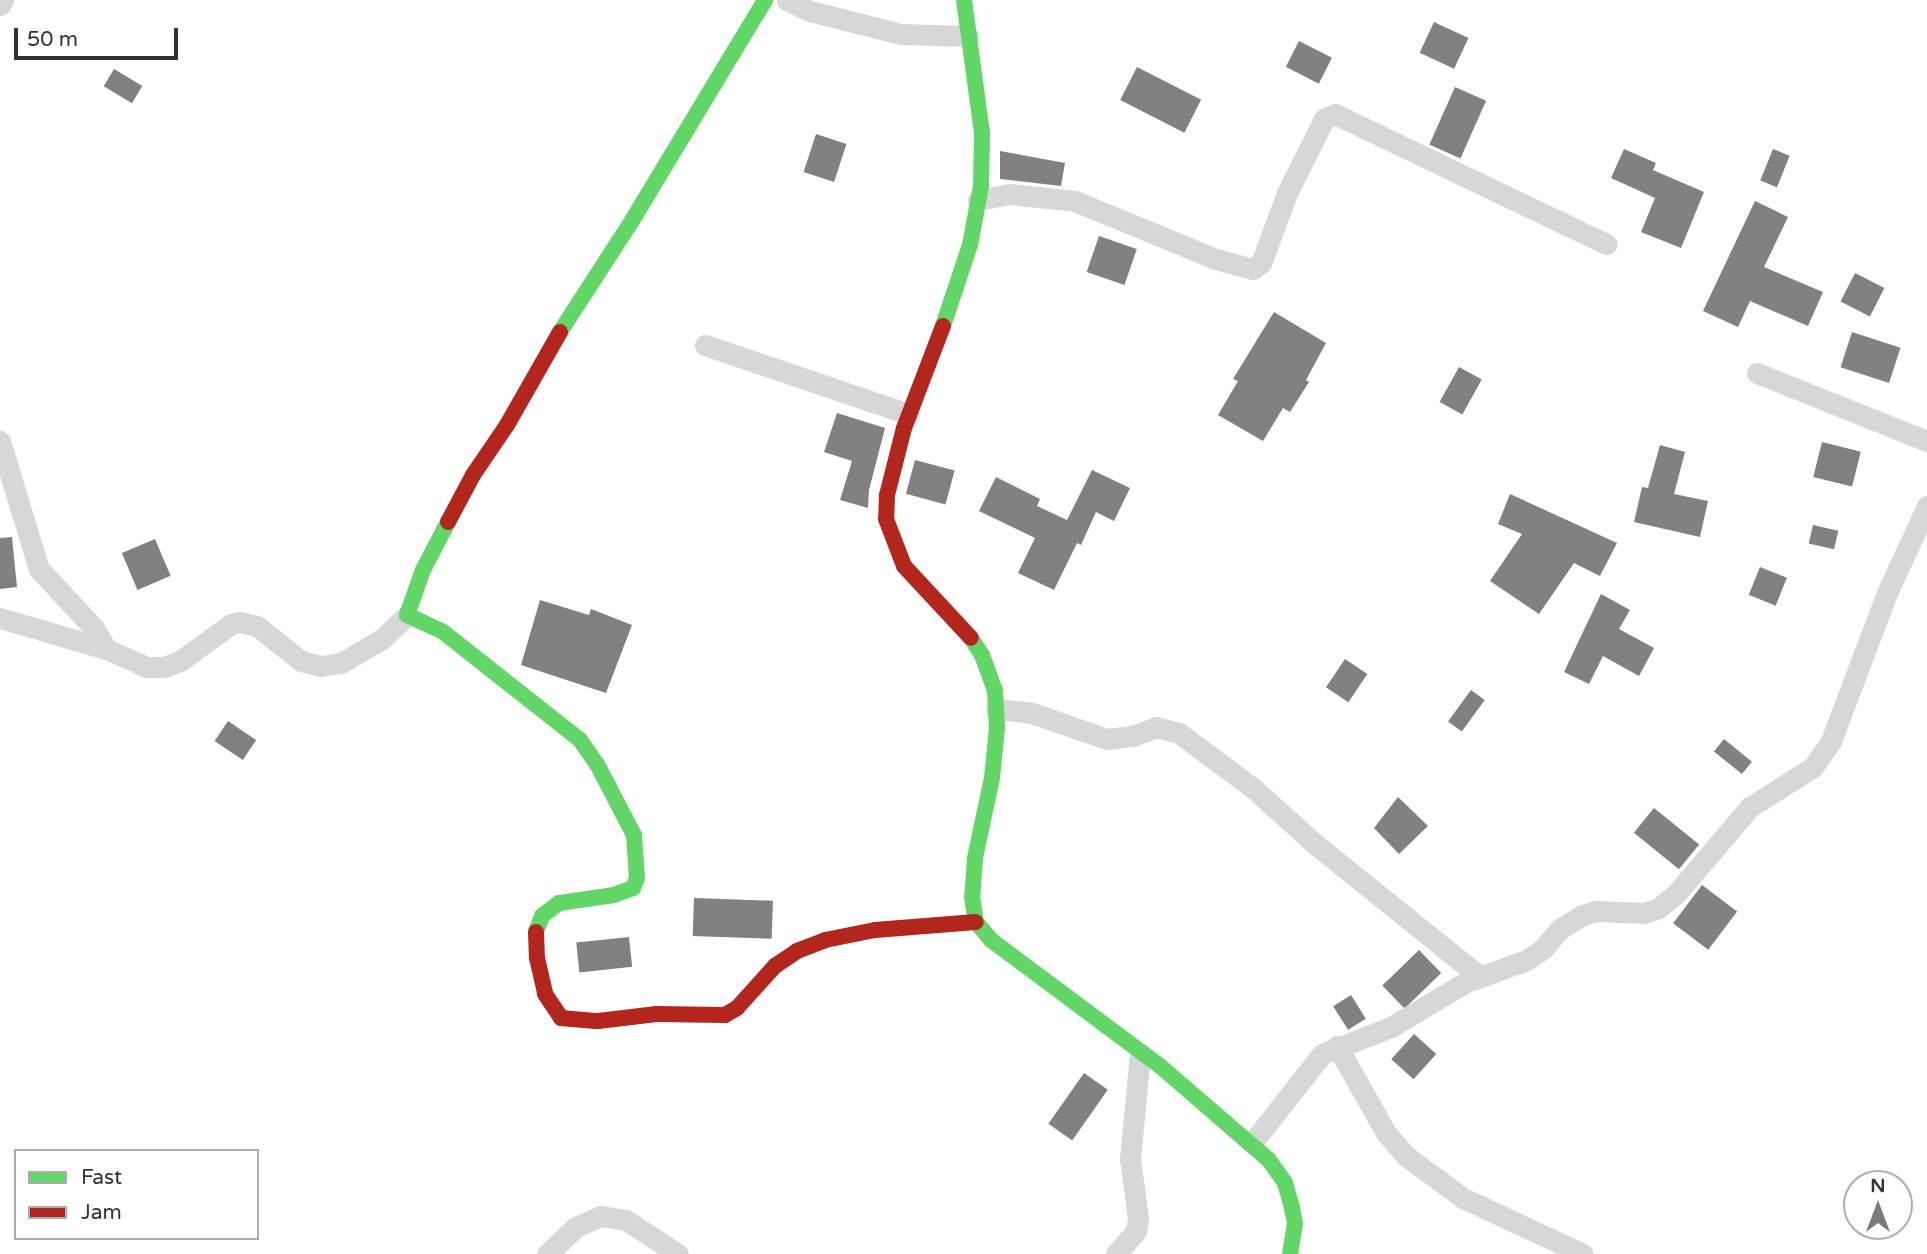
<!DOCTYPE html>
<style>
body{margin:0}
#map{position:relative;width:1927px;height:1254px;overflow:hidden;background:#fff;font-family:"Varela Round",sans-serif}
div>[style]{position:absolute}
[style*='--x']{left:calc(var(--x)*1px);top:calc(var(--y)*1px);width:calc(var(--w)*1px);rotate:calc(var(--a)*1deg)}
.building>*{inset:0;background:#818181;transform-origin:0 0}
.street>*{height:21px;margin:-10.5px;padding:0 10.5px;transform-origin:10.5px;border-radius:10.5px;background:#d7d7d7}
.fast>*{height:16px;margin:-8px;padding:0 8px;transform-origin:8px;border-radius:8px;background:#63d668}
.jam>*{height:16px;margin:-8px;padding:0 8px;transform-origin:8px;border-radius:8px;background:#b3261e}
span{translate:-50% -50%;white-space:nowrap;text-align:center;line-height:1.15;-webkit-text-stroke:7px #fff;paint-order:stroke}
.legend{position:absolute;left:14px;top:1149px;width:245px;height:91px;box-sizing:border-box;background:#fff;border:2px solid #adadad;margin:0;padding:9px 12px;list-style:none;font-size:21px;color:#333}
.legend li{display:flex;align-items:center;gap:14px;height:35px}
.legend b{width:35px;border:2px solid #adadad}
.north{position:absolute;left:1843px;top:1170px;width:70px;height:70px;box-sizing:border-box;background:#fff;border:2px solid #adadad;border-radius:50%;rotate:0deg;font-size:19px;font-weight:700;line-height:28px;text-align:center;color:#333}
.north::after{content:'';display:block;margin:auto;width:24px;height:32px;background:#7a7a7a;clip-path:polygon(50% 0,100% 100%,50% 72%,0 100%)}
.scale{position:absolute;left:14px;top:28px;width:164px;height:32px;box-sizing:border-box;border:4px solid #333;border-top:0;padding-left:9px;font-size:21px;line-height:24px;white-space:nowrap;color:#333;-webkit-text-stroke:5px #fff;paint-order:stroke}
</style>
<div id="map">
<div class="building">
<div style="left:1434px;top:22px;width:38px;height:34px;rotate:25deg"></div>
<div style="left:1299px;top:41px;width:37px;height:29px;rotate:27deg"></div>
<div style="left:1137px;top:67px;width:72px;height:37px;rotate:27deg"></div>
<div style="left:114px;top:69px;width:33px;height:20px;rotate:31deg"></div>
<div style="left:1455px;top:87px;width:34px;height:63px;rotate:24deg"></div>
<div style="left:816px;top:134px;width:32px;height:40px;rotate:18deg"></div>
<div style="clip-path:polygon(1624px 149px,1656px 163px,1653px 170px,1704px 192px,1681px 248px,1641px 232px,1655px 198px,1611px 178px)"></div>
<div style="left:1773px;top:149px;width:18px;height:34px;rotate:22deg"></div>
<div style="clip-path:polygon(1000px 151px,1065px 163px,1061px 186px,1000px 179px)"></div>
<div style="clip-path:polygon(1755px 201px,1788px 217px,1764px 267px,1823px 292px,1808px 326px,1750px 301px,1738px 327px,1703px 311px)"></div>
<div style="left:1099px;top:236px;width:40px;height:38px;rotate:19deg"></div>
<div style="left:1855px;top:273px;width:33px;height:32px;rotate:27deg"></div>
<div style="clip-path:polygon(1274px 312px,1326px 343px,1306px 380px,1309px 382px,1290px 412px,1283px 408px,1263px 441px,1218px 415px,1238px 381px,1233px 379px)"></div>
<div style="left:1852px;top:332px;width:51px;height:37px;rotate:18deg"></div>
<div style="left:1459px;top:367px;width:26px;height:40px;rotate:29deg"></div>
<div style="clip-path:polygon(837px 413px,885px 428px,869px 490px,868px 508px,840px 500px,852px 461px,824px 452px)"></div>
<div style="left:1822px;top:442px;width:40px;height:36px;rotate:14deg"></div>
<div style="clip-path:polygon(1660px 445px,1685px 452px,1674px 494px,1708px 501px,1700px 537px,1634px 522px,1642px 487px,1648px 488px)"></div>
<div style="left:915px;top:460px;width:41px;height:35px;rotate:15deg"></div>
<div style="clip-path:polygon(1092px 470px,1130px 488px,1114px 521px,1096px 512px,1081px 545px,1077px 543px,1054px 590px,1018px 573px,1035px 538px,979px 511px,996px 477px,1040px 499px,1037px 506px,1067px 520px)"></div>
<div style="clip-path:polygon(1510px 494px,1617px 543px,1600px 576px,1574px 563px,1539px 614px,1490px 581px,1522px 534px,1498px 524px)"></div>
<div style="left:1813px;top:525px;width:26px;height:19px;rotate:13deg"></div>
<div style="clip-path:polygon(12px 537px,17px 587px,0 589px,0 538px)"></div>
<div style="left:155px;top:539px;width:40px;height:36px;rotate:67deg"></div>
<div style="left:1760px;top:567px;width:29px;height:30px;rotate:22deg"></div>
<div style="clip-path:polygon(1601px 594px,1630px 610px,1619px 629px,1654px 648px,1639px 676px,1603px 656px,1589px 684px,1564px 672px)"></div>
<div style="clip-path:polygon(540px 600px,589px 615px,591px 609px,632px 625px,606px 693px,521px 665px)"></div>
<div style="left:1345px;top:659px;width:27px;height:34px;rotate:34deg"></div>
<div style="left:1471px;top:690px;width:17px;height:39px;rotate:36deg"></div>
<div style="left:228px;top:721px;width:34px;height:24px;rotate:34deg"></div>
<div style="left:1724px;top:739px;width:36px;height:16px;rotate:39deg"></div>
<div style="clip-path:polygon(1398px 797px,1428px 826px,1399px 854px,1374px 828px)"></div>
<div style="left:1654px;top:808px;width:58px;height:32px;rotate:39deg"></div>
<div style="left:1702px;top:885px;width:44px;height:48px;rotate:37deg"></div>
<div style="left:694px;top:898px;width:79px;height:38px;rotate:2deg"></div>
<div style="left:629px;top:937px;width:30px;height:53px;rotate:84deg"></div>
<div style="left:1419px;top:950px;width:32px;height:51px;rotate:46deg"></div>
<div style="left:1351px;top:995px;width:28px;height:21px;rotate:58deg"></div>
<div style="left:1414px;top:1034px;width:30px;height:34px;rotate:42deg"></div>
<div style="left:1084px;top:1073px;width:29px;height:62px;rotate:35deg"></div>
</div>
<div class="street">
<div style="--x:787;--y:0;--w:25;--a:26"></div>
<div style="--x:810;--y:11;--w:94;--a:14.2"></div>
<div style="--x:901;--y:34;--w:67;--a:1.7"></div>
<div style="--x:0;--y:5;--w:6;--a:-59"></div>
<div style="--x:978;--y:200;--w:33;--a:-11"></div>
<div style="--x:1010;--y:194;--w:65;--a:6.1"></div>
<div style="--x:1075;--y:201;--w:152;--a:22.4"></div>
<div style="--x:1216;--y:259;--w:38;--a:15"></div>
<div style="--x:1253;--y:269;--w:10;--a:-37"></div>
<div style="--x:1261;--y:263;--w:75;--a:-69.6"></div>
<div style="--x:1287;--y:193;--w:83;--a:-63.4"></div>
<div style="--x:1324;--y:119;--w:12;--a:-24"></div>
<div style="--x:1335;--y:114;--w:301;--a:25.6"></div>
<div style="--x:705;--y:345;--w:215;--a:18.7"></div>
<div style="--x:1757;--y:373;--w:183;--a:21.8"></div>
<div style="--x:0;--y:441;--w:134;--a:73.1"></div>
<div style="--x:39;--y:569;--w:81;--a:47"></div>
<div style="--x:94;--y:628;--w:24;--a:60"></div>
<div style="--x:0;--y:618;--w:110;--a:16.3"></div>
<div style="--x:106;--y:649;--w:45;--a:23.7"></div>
<div style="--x:147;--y:667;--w:17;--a:0"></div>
<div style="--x:164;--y:667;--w:17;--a:-21"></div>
<div style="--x:180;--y:661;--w:63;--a:-36"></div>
<div style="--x:231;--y:624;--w:8;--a:-14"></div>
<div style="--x:239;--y:622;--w:18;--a:13"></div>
<div style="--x:257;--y:626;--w:56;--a:38.5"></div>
<div style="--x:301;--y:661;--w:21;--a:14"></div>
<div style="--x:321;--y:666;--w:20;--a:-9"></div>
<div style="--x:341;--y:663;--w:48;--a:-30.3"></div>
<div style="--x:382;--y:639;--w:35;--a:-44"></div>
<div style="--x:996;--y:709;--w:36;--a:6"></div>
<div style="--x:1032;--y:713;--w:79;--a:19.1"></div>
<div style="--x:1107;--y:739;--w:26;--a:-7"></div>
<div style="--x:1133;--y:736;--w:25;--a:-21"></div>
<div style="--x:1156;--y:727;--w:24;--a:15"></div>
<div style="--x:1179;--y:733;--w:94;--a:36.7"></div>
<div style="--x:1254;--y:789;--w:82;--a:42"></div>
<div style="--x:1315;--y:844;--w:211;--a:38.8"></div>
<div style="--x:1337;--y:1046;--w:100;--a:60.6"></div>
<div style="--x:1386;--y:1133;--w:30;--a:49"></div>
<div style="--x:1406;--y:1156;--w:71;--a:36.4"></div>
<div style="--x:1463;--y:1198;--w:132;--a:25"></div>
<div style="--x:1252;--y:1143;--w:113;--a:-51.8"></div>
<div style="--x:1322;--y:1054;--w:74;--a:-21.4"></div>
<div style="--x:1391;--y:1027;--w:87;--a:-31"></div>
<div style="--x:1466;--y:982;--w:65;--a:-19.8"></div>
<div style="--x:1527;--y:960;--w:19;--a:-35"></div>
<div style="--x:1543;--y:949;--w:26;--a:-50"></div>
<div style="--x:1560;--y:929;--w:26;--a:-32"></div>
<div style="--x:1582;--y:915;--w:15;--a:-16"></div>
<div style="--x:1596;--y:911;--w:47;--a:2.4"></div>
<div style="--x:1643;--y:913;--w:15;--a:-16"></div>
<div style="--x:1657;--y:909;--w:23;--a:-38"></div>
<div style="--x:1675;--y:895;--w:116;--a:-49.6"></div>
<div style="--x:1750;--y:807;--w:75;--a:-32.4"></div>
<div style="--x:1813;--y:767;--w:32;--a:-55"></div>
<div style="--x:1831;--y:741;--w:158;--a:-69.3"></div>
<div style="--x:1887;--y:593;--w:96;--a:-65.3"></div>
<div style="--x:547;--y:1254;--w:40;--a:-43"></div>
<div style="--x:576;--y:1227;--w:27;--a:-24"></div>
<div style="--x:601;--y:1216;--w:25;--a:9"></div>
<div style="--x:626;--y:1220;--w:62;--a:33.2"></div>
<div style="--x:1116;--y:1254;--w:30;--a:-49"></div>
<div style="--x:1136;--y:1231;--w:13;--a:-81"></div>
<div style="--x:1138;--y:1218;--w:60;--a:-97.7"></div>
<div style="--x:1130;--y:1159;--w:106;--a:-84.6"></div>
</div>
<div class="fast">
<div style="--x:943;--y:326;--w:85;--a:-71.6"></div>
<div style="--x:970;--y:245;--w:60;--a:-79.4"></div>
<div style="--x:981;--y:186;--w:53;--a:-88.9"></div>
<div style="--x:982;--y:133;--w:134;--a:-97.7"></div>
<div style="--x:560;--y:332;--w:135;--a:-57.1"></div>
<div style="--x:633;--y:219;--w:256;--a:-58.9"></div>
<div style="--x:448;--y:522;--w:54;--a:117.5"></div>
<div style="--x:423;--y:570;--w:48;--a:109.6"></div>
<div style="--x:407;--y:615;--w:38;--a:25"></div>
<div style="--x:442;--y:631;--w:176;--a:38.3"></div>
<div style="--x:580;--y:740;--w:29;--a:55"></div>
<div style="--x:597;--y:764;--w:80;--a:62.5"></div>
<div style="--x:634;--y:835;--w:43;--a:86"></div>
<div style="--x:637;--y:878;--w:11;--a:112"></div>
<div style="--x:633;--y:888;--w:20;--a:160"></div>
<div style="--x:614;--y:895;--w:56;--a:171.7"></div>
<div style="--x:559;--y:903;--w:21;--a:143"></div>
<div style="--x:542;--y:916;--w:17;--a:111"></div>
<div style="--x:971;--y:638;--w:20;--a:57"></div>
<div style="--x:982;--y:655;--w:37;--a:70"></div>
<div style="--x:995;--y:690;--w:38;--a:87"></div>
<div style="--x:997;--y:728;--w:50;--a:95.7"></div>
<div style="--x:992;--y:778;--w:82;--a:102"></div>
<div style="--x:975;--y:858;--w:39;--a:94"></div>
<div style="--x:972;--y:897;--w:25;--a:81"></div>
<div style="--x:976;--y:922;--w:23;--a:50"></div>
<div style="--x:991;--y:940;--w:211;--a:36.7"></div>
<div style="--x:1160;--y:1066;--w:144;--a:40.8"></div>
<div style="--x:1269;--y:1160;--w:28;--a:55"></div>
<div style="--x:1285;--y:1183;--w:26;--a:74"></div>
<div style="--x:1292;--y:1208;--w:15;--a:79"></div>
<div style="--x:1295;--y:1223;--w:31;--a:99"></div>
</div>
<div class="jam">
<div style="--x:943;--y:326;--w:109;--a:110.9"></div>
<div style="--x:904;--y:428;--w:69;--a:104.2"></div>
<div style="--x:887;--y:495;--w:24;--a:92"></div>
<div style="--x:886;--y:519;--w:50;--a:69"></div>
<div style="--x:904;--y:566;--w:98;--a:47.1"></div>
<div style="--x:448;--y:522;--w:53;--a:-62"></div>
<div style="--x:473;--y:475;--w:60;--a:-55.8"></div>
<div style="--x:507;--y:425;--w:107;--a:-60.3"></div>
<div style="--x:536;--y:932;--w:26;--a:88"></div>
<div style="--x:537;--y:958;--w:37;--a:77"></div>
<div style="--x:545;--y:994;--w:29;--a:56"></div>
<div style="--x:561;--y:1018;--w:37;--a:5"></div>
<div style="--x:598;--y:1021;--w:59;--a:-6.8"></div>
<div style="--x:657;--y:1014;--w:68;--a:0.8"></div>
<div style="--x:725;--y:1015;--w:14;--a:-30"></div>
<div style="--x:737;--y:1008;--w:57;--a:-47.9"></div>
<div style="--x:775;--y:966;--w:27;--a:-34"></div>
<div style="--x:797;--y:951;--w:30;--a:-21"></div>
<div style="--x:825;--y:940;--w:51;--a:-11.3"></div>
<div style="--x:875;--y:930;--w:101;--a:-4.5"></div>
</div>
<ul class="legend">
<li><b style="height:9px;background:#63d668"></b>Fast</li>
<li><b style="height:9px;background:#b3261e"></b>Jam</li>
</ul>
<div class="north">N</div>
<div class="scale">50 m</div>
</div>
